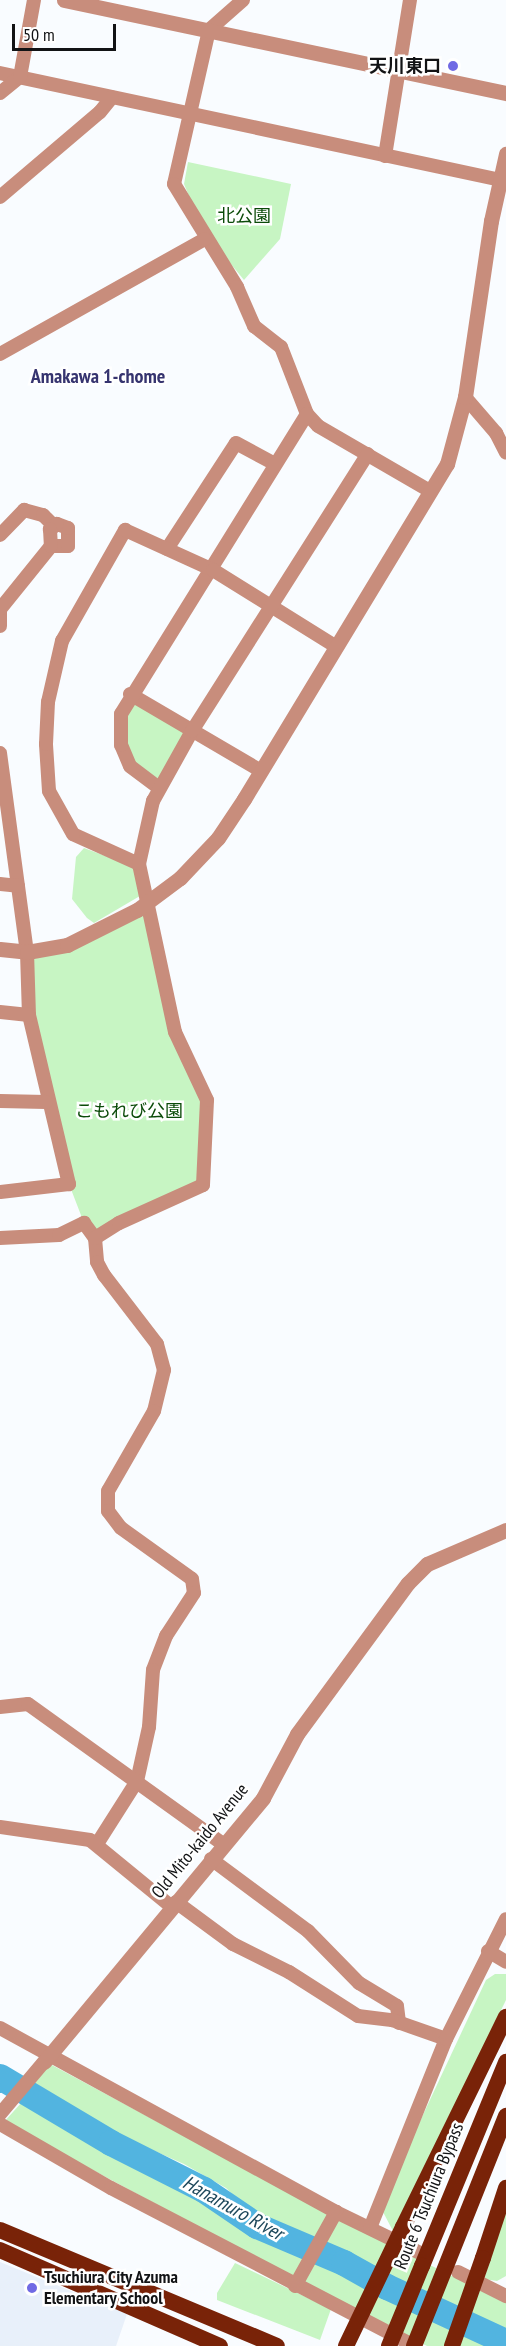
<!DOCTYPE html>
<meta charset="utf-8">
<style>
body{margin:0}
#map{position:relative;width:506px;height:2346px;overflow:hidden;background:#f9fcff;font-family:"PT Sans Narrow","Noto Sans JP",sans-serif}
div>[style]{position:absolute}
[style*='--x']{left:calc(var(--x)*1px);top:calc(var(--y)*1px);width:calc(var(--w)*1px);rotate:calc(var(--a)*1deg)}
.built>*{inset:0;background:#e8f0fa}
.green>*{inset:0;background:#c7f5c3}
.stream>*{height:4.5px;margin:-2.25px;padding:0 2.25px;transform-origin:2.25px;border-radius:2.25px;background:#52b4e0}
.river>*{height:26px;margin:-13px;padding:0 13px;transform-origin:13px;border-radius:13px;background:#52b4e0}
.minor>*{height:14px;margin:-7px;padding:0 7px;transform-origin:7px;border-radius:7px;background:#c88d7c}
.tertiary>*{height:15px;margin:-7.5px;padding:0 7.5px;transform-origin:7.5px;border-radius:7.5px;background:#c88d7c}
.trunk>*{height:16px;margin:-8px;padding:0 8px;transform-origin:8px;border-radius:8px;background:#792308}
.trunk-bridge>*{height:16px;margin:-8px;padding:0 8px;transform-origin:8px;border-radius:8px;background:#792308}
.dots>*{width:16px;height:16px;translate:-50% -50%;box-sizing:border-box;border:3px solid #fff;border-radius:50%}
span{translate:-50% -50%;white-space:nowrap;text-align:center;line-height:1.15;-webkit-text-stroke:5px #fff;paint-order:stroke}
.poi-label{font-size:18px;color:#121315;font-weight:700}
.right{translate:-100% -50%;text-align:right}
.left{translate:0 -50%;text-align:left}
.park-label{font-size:18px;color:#0b4b09}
.street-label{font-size:18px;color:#121315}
.neighbourhood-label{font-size:20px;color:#36346f;font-weight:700}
.water-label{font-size:20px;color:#1e485b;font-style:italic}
.scale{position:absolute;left:12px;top:24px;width:104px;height:27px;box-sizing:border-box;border:3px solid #121315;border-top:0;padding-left:8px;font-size:18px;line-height:21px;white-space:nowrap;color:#121315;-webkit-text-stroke:4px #fff;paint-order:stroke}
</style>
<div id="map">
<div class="built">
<div style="clip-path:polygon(0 2262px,127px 2314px,116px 2346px,0 2346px)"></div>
</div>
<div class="green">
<div style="clip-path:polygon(188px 162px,291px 184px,280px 239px,244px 280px,203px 230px,184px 184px)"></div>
<div style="clip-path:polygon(130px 694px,192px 731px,159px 788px,140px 777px,121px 745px)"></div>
<div style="clip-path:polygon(84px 848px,135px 867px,145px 893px,94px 923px,87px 918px,72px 899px,76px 857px)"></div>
<div style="clip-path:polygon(148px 902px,158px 966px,207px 1100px,203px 1185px,95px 1238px,84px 1223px,69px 1184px,46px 1102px,27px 952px,67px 945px)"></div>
<div style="clip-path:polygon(495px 1974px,506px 1974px,506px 2000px,393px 2231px,383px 2212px,407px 2149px,486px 1980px)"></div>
<div style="clip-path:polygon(50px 2064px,346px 2223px,506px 2303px,506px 2336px,430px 2296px,421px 2296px,401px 2284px,386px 2283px,376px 2271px,307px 2234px,256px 2217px,226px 2188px,184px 2164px,98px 2126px,35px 2083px)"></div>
<div style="clip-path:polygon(22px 2102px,132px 2165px,155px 2169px,207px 2206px,266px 2239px,331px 2270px,344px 2268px,362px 2276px,466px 2332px,479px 2333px,479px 2339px,496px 2346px,427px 2346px,326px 2296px,4px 2122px)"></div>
<div style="clip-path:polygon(506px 2211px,506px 2276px,497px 2281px,484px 2279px)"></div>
<div style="clip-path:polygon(235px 2263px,331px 2309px,320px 2340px,217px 2300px,217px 2293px)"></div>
</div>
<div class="stream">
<div style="--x:0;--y:2090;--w:13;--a:-42"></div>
</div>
<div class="river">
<div style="--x:0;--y:2077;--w:129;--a:30.7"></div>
<div style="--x:111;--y:2143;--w:104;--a:26.8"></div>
<div style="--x:204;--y:2190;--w:64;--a:34.2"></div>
<div style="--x:257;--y:2226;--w:95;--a:23"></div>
<div style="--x:344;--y:2263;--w:49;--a:29.2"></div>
<div style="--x:387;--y:2287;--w:131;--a:24.8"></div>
</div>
<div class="minor">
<div style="--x:243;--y:0;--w:45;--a:138.6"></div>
<div style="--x:209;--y:30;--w:158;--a:102.8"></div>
<div style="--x:174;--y:184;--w:121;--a:58.5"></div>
<div style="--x:237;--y:287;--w:43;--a:66.4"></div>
<div style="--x:254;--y:326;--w:34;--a:38"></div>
<div style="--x:281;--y:347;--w:72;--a:68.8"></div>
<div style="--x:307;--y:414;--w:16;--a:47"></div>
<div style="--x:318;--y:426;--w:129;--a:30.1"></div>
<div style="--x:0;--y:73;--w:512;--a:12.06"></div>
<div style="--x:0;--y:93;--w:26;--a:-39"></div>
<div style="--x:20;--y:77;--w:78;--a:-79.7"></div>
<div style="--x:385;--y:156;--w:158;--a:-80.9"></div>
<div style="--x:0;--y:197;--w:131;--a:-40.4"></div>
<div style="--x:100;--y:112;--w:19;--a:-51"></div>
<div style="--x:0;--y:354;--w:235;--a:-29.3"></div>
<div style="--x:465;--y:397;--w:48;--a:49.3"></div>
<div style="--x:496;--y:433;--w:22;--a:63"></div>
<div style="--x:0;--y:535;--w:35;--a:-46"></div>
<div style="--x:24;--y:510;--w:20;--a:15"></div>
<div style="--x:43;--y:515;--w:16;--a:45"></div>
<div style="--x:167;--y:549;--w:126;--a:-56.9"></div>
<div style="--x:236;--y:443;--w:44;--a:28.3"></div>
<div style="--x:0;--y:608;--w:18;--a:90"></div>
<div style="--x:1;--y:608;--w:80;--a:-51.1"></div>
<div style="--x:51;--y:546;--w:17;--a:0"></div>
<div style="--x:68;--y:546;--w:18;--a:-90"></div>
<div style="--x:68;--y:528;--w:12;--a:-160"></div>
<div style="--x:57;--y:524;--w:9;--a:144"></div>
<div style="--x:50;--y:529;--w:17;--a:87"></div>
<div style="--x:130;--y:694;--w:152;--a:30.4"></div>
<div style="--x:0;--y:753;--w:201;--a:82.3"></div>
<div style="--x:27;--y:952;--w:63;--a:88.2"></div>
<div style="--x:29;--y:1015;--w:174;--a:76.7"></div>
<div style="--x:69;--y:1184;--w:69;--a:173.4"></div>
<div style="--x:159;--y:788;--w:36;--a:-143"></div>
<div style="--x:130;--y:766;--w:23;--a:-113"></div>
<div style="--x:121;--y:745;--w:31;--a:-90"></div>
<div style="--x:121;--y:714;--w:353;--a:-58.2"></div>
<div style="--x:139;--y:864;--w:72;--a:-155.6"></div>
<div style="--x:73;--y:834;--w:49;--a:-119.2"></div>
<div style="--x:49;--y:791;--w:47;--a:-93.7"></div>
<div style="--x:46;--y:744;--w:42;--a:-87.3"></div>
<div style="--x:48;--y:702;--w:63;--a:-77.1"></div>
<div style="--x:62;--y:641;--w:128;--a:-60.4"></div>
<div style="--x:125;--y:530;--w:97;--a:24.4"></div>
<div style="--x:213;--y:570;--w:144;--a:31.9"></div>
<div style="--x:0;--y:884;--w:18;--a:6"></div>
<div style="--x:0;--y:1012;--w:29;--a:6"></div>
<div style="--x:0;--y:1101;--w:46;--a:1.2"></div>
<div style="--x:0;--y:1238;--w:59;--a:-2.9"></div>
<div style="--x:59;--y:1235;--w:28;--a:-26"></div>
<div style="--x:84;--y:1223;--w:19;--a:54"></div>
<div style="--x:95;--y:1238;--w:24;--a:85"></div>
<div style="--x:97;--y:1262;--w:15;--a:62"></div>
<div style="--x:104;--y:1275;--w:87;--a:52.5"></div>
<div style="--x:157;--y:1344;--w:27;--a:75"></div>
<div style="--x:164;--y:1370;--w:42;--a:103.7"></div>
<div style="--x:154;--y:1411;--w:92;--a:119.9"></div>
<div style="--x:108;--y:1491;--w:20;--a:90"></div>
<div style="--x:108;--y:1511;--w:21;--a:53"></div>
<div style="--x:121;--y:1528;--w:87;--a:35.7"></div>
<div style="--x:192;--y:1579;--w:14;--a:82"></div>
<div style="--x:194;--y:1593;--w:51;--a:123.1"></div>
<div style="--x:166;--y:1636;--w:36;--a:111"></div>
<div style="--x:153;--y:1670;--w:57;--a:94"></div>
<div style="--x:149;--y:1727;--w:55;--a:102.5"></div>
<div style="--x:137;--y:1781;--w:75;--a:122.4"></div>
<div style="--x:95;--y:1238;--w:28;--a:-32"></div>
<div style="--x:119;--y:1223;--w:92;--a:-24.3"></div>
<div style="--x:203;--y:1185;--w:85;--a:-87.3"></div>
<div style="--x:207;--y:1100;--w:75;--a:-115.2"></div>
<div style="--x:175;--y:1032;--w:172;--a:-102.1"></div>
<div style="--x:139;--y:864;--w:65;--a:-77.5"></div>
<div style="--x:153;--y:801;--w:80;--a:-60.9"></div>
<div style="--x:192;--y:731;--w:328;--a:-57.6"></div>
<div style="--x:0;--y:1707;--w:28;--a:-6"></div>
<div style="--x:28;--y:1704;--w:240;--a:35.7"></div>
<div style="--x:0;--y:1827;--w:91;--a:8.2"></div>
<div style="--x:90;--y:1840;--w:106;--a:39.3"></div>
<div style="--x:211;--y:1859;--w:121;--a:36.6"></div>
<div style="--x:308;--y:1931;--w:73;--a:45.6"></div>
<div style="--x:359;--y:1983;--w:44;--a:31.2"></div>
<div style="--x:397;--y:2006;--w:17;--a:83"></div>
<div style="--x:176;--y:1902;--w:71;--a:36.4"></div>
<div style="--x:233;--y:1944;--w:63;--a:26.6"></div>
<div style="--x:289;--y:1972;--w:82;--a:32.5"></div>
<div style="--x:358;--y:2016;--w:34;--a:7"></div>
<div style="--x:392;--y:2020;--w:57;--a:19.4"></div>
<div style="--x:488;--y:1951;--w:21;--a:31"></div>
<div style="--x:0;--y:2028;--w:383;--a:28.7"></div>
<div style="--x:336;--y:2212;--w:91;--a:26"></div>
<div style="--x:0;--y:2114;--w:68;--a:-49.8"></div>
<div style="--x:0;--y:2124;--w:128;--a:30"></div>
<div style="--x:111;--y:2188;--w:342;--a:27.5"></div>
<div style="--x:370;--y:2228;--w:204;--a:-68.1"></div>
<div style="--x:446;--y:2039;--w:134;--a:-63.4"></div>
<div style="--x:458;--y:2272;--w:54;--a:26.6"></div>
<div style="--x:295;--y:2286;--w:85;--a:-61"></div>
</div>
<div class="tertiary">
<div style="--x:64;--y:0;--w:452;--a:11.9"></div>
<div style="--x:0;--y:949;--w:27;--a:6"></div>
<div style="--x:27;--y:952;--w:41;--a:-9.9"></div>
<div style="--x:67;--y:945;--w:78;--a:-26.6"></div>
<div style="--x:137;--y:910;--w:54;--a:-36.7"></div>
<div style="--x:180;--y:878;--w:55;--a:-46.5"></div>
<div style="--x:218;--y:838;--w:47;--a:-56.3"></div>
<div style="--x:244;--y:799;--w:392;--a:-58.8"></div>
<div style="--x:447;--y:464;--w:69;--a:-75"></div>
<div style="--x:465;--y:397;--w:178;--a:-81.6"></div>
<div style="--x:491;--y:221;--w:69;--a:-77.4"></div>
<div style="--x:44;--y:2062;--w:343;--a:-50.3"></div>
<div style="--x:263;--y:1798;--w:72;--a:-62"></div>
<div style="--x:297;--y:1734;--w:187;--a:-53.7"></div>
<div style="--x:408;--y:1583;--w:27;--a:-45"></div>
<div style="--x:427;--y:1564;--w:86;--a:-23.3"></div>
</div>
<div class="trunk">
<div style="--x:403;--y:2227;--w:234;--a:-63.9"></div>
<div style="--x:0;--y:2230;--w:300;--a:22.7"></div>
<div style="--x:0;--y:2250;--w:240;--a:23.6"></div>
<div style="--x:483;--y:2258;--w:74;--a:-71.8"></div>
<div style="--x:422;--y:2266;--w:221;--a:-67.6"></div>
<div style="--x:414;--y:2346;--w:248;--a:-68.2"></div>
</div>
<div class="trunk-bridge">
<div style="--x:346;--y:2346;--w:132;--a:-64.4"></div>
<div style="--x:389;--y:2346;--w:87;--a:-67.6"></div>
<div style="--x:452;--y:2346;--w:93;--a:-70.6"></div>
</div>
<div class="dots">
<div style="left:453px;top:66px;background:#706ae4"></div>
<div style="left:32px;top:2288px;background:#706ae4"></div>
</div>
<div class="poi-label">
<span class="right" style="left:441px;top:66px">天川東口</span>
<span class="left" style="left:44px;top:2288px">Tsuchiura City Azuma<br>Elementary School</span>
</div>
<div class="park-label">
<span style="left:244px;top:216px">北公園</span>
<span style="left:129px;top:1111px">こもれび公園</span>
</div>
<div class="street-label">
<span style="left:200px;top:1841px;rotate:-51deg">Old Mito-kaido Avenue</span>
<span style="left:429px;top:2196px;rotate:-68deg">Route 6 Tsuchiura Bypass</span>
</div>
<div class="neighbourhood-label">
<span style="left:98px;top:376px">Amakawa 1-chome</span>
</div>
<div class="water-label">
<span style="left:233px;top:2208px;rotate:29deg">Hanamuro River</span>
</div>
<div class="scale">50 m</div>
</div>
